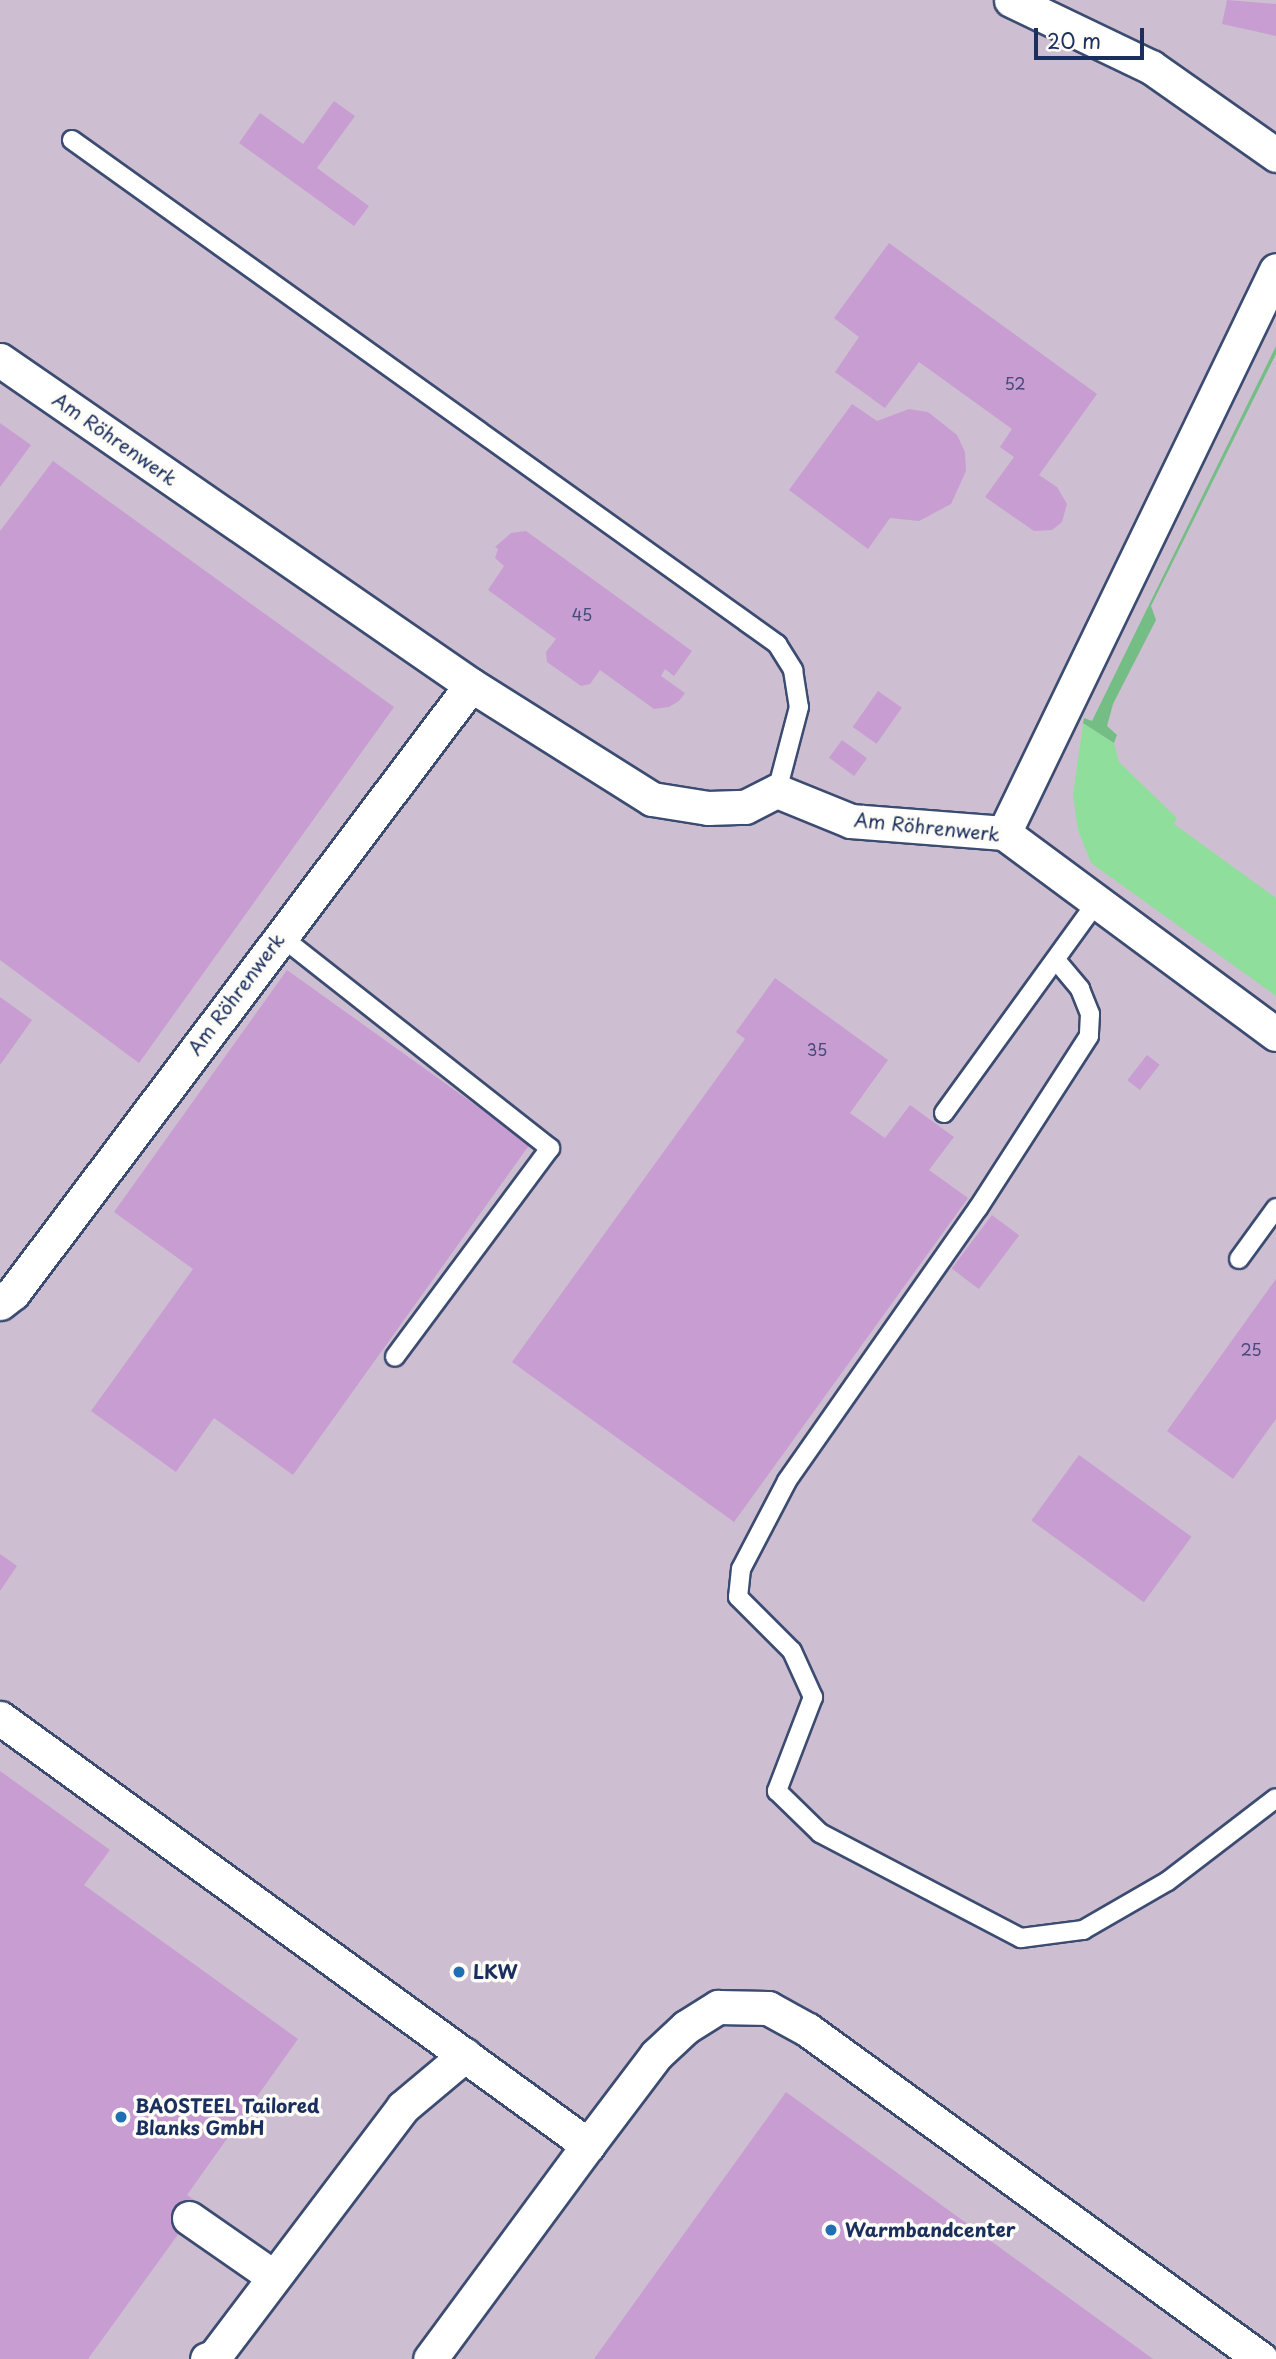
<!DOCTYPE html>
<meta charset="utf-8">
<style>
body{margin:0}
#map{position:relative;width:1276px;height:2359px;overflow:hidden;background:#f4efdc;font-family:"Playpen Sans",sans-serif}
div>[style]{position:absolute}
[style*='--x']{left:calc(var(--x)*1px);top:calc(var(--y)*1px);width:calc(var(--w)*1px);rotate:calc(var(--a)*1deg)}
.industrial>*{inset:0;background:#cebed2;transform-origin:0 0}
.green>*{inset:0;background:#90de9c}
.forest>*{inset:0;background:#74bd84}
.building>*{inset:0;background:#c89dd1;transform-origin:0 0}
.roads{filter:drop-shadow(2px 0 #3c4c71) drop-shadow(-2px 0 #3c4c71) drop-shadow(0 2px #3c4c71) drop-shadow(0 -2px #3c4c71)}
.lane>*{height:18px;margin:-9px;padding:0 9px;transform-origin:9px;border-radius:9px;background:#fff}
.street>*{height:33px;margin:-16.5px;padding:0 16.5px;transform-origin:16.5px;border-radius:16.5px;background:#fff}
.dots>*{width:19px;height:19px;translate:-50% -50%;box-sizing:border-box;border:4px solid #fdfcf7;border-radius:50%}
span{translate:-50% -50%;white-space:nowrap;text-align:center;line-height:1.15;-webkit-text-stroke:7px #fdfcf7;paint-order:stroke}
.number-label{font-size:16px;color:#464a7b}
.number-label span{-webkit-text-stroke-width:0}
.street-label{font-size:19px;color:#1b2f5e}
.poi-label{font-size:19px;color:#1b2f5e;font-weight:700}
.left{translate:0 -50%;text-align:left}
.scale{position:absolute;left:1034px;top:28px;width:110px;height:32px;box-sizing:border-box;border:4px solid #1b2f5e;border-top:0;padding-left:9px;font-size:21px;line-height:24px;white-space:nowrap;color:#1b2f5e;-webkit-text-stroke:5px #fdfcf7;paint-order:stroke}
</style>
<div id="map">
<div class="industrial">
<div style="left:0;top:0;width:1276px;height:2359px"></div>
</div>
<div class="green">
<div style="clip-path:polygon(1083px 723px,1114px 743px,1119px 762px,1177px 818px,1174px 824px,1276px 898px,1276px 996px,1091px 863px,1078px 830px,1073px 795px)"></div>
</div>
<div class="forest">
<div style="clip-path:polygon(1276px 346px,1276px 354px,1151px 606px,1156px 620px,1113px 704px,1107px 726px,1117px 735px,1114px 743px,1083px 723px,1084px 718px,1092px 721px)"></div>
</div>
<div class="building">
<div style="clip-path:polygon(1227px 0,1276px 4px,1276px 36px,1222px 24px)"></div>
<div style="clip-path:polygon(334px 101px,355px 116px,317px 168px,369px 206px,354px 226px,239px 143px,260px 113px,303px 144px)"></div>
<div style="clip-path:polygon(889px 243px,1097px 394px,1039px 475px,1057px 487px,1067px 504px,1062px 522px,1052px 530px,1034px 531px,985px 497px,1014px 457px,1000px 447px,1012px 429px,919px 362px,885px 408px,835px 372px,859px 337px,834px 318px)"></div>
<div style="clip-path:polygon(852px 404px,877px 421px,909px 409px,928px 412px,957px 435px,965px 452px,966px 471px,951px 504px,919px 521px,890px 518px,868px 549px,789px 490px)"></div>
<div style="clip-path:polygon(0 423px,31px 445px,0 487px)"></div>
<div style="clip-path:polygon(53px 461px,394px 707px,139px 1063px,0 960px,0 531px)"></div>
<div style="clip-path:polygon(526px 531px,692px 651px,674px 676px,665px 669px,661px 676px,685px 693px,679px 701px,669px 707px,654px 709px,600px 670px,590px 684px,581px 686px,547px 662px,546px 652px,556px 639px,488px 590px,504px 566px,495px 558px,498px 549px,495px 547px,511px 533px)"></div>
<div style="left:878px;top:691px;width:29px;height:44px;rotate:35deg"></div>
<div style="left:842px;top:740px;width:31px;height:22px;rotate:36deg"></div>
<div style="clip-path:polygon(287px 970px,530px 1144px,293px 1475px,214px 1418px,176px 1472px,91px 1411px,193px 1269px,114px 1212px)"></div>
<div style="clip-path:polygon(775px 978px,888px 1060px,850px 1113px,885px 1138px,910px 1105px,954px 1137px,929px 1170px,968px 1198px,734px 1522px,512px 1362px,745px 1039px,736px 1032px)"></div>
<div style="clip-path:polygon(0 997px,32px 1020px,0 1065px)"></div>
<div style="left:1147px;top:1055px;width:16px;height:32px;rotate:38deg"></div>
<div style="left:992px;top:1215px;width:34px;height:67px;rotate:37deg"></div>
<div style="clip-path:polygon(1276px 1279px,1276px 1419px,1233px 1479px,1167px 1431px)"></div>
<div style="left:1079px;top:1455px;width:139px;height:81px;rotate:36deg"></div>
<div style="clip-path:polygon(0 1554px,17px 1566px,0 1591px)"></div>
<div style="clip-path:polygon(0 1771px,110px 1850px,84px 1885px,298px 2039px,187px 2195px,200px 2204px,88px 2359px,0 2359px)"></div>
<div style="clip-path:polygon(786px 2092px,1153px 2359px,594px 2359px)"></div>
</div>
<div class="roads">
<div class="lane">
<div style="--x:72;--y:140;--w:867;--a:35.56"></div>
<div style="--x:777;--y:644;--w:31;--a:58"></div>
<div style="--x:793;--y:670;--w:37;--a:81"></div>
<div style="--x:799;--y:707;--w:87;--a:104.7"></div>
<div style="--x:279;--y:935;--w:345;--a:38.2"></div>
<div style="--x:550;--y:1148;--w:260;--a:126.6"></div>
<div style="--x:1056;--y:960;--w:38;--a:50"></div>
<div style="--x:1080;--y:989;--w:27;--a:68"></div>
<div style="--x:1090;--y:1014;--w:22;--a:93"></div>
<div style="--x:1089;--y:1036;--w:205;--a:122.8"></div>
<div style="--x:978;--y:1208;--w:333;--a:125"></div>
<div style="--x:787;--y:1481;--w:99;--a:117.6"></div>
<div style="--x:741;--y:1569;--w:28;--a:96"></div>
<div style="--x:738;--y:1597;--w:76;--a:45"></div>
<div style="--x:792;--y:1651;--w:51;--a:65.5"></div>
<div style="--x:813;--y:1697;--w:101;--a:111"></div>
<div style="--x:777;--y:1791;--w:60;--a:44.3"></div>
<div style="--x:820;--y:1833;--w:227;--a:27.6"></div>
<div style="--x:1021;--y:1938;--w:63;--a:-7.4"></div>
<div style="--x:1083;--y:1930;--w:98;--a:-30"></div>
<div style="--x:1168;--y:1881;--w:136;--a:-37.5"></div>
<div style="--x:944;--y:1113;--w:261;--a:-54.1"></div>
<div style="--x:1239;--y:1259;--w:63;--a:-54"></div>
</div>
<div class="street">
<div style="--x:1011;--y:0;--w:155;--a:25.6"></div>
<div style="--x:1151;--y:67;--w:153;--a:35.1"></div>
<div style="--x:0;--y:360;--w:572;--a:34.61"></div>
<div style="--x:471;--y:685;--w:214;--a:32.2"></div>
<div style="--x:652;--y:799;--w:57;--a:9.1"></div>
<div style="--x:708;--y:808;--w:37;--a:-2"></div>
<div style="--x:745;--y:807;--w:36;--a:-27"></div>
<div style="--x:777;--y:791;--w:80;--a:22.1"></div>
<div style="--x:851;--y:821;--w:153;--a:4.5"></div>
<div style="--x:1004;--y:833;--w:338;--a:36.5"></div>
<div style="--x:1004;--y:833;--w:625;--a:-64.21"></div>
<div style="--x:0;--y:1303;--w:16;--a:-38"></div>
<div style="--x:13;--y:1293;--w:761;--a:-53.01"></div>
<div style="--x:0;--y:1718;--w:727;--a:35.99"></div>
<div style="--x:588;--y:2145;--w:266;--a:126.4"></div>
<div style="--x:588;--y:2145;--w:113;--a:-52.9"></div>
<div style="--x:656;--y:2055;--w:41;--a:-43"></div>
<div style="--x:686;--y:2027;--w:38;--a:-32"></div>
<div style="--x:718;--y:2007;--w:50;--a:1.1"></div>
<div style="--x:768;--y:2008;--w:46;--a:28.8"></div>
<div style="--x:808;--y:2030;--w:560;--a:35.99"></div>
<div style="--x:189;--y:2218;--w:103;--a:34.8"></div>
<div style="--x:207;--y:2359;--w:7;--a:-16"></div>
<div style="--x:214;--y:2357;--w:313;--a:-52.9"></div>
<div style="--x:403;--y:2107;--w:81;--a:-40"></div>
</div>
</div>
<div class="dots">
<div style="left:459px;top:1972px;background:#1f6fb2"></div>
<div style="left:121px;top:2117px;background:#1f6fb2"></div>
<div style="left:831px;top:2230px;background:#1f6fb2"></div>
</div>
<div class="number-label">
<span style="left:1015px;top:383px">52</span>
<span style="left:582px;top:614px">45</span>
<span style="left:817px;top:1049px">35</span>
<span style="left:1251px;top:1349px">25</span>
</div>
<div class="street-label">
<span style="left:115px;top:439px;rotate:35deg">Am Röhrenwerk</span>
<span style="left:927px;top:827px;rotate:6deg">Am Röhrenwerk</span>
<span style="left:236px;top:994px;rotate:-53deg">Am Röhrenwerk</span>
</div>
<div class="poi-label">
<span class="left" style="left:473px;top:1972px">LKW</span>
<span class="left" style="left:135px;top:2117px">BAOSTEEL Tailored<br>Blanks GmbH</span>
<span class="left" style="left:845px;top:2230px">Warmbandcenter</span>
</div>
<div class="scale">20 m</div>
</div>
